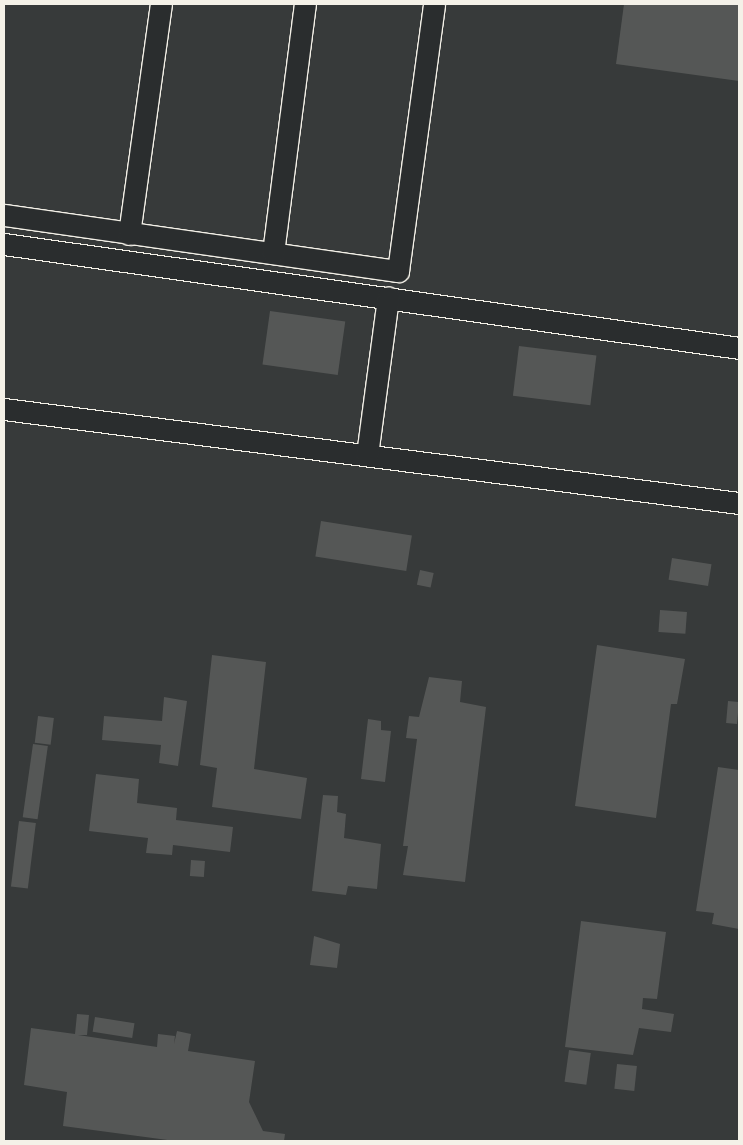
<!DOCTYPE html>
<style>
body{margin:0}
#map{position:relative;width:743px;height:1145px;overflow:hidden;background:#2a2d2e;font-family:"Playpen Sans",sans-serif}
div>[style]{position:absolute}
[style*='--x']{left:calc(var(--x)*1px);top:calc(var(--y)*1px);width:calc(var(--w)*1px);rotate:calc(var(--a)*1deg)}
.built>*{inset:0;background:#373a3a;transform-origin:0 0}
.building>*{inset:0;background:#555756;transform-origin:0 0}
.roads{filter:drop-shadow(1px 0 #f4f1e8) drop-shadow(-1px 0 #f4f1e8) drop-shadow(0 1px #f4f1e8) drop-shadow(0 -1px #f4f1e8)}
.minor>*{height:21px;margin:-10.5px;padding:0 10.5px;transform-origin:10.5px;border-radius:10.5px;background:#2a2d2e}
span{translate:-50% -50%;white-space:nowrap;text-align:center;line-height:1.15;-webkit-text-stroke:4px #2a2d2e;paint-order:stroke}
.frame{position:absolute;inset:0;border:5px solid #f4f1e8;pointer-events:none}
</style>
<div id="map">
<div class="built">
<div style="left:4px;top:4px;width:735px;height:1137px"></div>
</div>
<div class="building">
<div style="clip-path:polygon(624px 4px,739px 4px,739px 81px,616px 64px)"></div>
<div style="left:270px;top:311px;width:76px;height:54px;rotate:8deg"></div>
<div style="left:519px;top:346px;width:78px;height:50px;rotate:7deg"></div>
<div style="left:321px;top:521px;width:92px;height:36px;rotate:9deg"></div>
<div style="left:672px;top:558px;width:40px;height:22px;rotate:9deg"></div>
<div style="left:420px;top:570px;width:14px;height:15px;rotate:12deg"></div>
<div style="left:660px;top:610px;width:27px;height:22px;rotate:4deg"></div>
<div style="clip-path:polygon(597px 645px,685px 659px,677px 704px,671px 704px,656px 818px,575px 806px)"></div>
<div style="clip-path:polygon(212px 655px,266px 662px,254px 769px,307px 778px,301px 819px,212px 807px,217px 768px,200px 765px)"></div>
<div style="clip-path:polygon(429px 677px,462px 681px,460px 702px,486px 707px,465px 882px,403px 875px,408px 846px,403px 846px,417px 739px,406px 738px,409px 716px,419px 717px)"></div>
<div style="clip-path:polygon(164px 697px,187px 701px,178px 766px,159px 763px,161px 745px,102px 740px,104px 716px,162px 721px)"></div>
<div style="left:728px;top:701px;width:11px;height:22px;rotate:5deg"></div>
<div style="left:38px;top:716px;width:16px;height:27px;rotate:7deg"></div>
<div style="clip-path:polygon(368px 719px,381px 721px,381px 730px,391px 731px,385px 782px,361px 779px)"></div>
<div style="left:33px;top:744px;width:15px;height:74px;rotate:8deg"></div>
<div style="clip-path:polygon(718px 767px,739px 770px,739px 929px,712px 924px,714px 913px,696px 911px)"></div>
<div style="clip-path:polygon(96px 774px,139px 779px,137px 803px,177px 808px,176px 820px,233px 827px,230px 852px,173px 845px,172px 855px,146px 853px,148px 838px,89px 831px)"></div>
<div style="clip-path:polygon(323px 795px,338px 796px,337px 812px,346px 814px,344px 838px,381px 844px,377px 889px,348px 886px,346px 895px,312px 891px)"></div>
<div style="left:19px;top:821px;width:17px;height:66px;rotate:7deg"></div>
<div style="left:191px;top:860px;width:14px;height:16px;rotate:4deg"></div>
<div style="clip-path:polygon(581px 921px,666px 932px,657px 999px,643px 998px,642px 1009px,674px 1014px,671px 1032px,639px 1028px,633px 1055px,565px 1047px)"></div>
<div style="clip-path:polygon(314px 936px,340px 944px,337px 968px,310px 965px)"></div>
<div style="clip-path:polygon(77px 1014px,89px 1015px,87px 1035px,78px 1035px,157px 1047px,158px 1034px,175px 1036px,174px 1044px,177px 1031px,191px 1034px,188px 1051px,255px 1061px,249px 1102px,263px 1131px,285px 1134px,284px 1141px,175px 1141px,63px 1126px,67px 1092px,24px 1085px,31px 1028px,75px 1034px)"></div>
<div style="left:95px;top:1017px;width:40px;height:15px;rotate:9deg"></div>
<div style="left:569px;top:1050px;width:22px;height:32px;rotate:8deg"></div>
<div style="left:617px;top:1064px;width:20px;height:25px;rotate:6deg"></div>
</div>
<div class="roads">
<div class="minor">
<div style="--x:4;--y:215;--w:398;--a:8.1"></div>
<div style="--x:398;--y:271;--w:269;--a:-82.3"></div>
<div style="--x:129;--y:234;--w:232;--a:-82.1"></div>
<div style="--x:4;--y:244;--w:742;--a:8.05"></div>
<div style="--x:273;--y:253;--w:251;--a:-82.7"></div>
<div style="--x:4;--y:409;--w:741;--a:7.29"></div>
<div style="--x:367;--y:455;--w:159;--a:-82.4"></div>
</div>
</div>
<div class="frame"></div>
</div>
